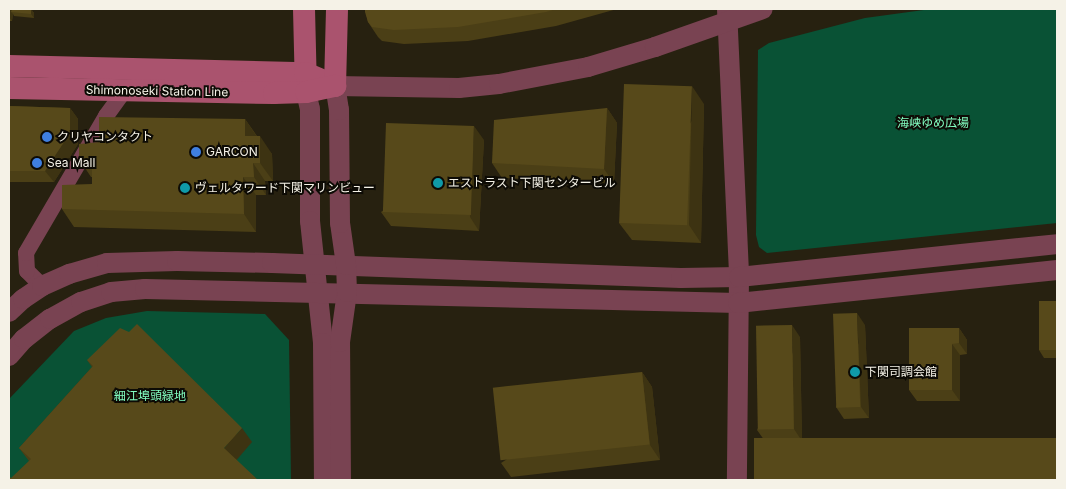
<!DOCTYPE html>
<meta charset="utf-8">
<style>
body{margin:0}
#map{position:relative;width:1066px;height:489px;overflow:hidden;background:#272110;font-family:Inter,"Noto Sans JP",sans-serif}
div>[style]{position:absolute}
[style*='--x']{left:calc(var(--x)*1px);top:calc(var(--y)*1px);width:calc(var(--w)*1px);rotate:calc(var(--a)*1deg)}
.green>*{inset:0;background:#095235}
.minor>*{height:16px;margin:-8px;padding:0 8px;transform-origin:8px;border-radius:8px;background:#794352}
.tertiary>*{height:20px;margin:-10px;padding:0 10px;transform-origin:10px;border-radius:10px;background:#794352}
.secondary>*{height:22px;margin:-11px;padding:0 11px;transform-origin:11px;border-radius:11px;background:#aa536e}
.wall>*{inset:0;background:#4b3f16}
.shaded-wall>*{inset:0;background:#3d3312}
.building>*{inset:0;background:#57491a;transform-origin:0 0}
.dots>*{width:14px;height:14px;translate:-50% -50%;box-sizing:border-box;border:2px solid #0d0b05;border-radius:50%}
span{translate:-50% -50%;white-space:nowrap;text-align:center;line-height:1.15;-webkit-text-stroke:4px #0d0b05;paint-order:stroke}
.street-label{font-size:12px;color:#f5f2e7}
.park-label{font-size:12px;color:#82fec1}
.poi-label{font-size:12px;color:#f5f2e7}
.left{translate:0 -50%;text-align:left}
.frame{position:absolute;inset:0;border:10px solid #f5f2e7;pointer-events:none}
</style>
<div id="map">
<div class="green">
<div style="clip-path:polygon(931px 9px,1057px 9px,1057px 223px,767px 253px,759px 247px,756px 235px,758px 50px,769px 43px,865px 18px)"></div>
<div style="clip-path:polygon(147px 311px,265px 314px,289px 340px,291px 480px,9px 480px,9px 399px,74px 331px,106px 318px)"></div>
</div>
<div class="minor">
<div style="--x:42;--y:286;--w:21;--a:-135"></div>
<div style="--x:27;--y:271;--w:18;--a:-93"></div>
<div style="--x:26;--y:253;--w:159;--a:-59.7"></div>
<div style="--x:106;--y:116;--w:32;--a:-54"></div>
</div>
<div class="tertiary">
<div style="--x:727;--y:9;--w:268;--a:87.4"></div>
<div style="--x:739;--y:277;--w:203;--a:90.6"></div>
<div style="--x:306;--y:92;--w:17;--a:77"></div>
<div style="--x:310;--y:109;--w:112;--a:90"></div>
<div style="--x:310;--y:221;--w:123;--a:83.9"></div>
<div style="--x:323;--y:343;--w:137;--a:89.6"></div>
<div style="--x:9;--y:312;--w:19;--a:-43"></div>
<div style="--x:23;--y:299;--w:23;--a:-34"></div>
<div style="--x:42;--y:286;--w:30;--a:-24"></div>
<div style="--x:69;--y:274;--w:40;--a:-16"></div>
<div style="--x:107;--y:263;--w:70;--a:-1.6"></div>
<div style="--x:177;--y:261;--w:95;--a:1.2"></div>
<div style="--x:272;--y:263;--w:409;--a:2.1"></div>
<div style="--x:681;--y:278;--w:58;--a:-1"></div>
<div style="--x:739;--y:277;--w:320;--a:-5.9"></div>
<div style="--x:9;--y:356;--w:23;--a:-49"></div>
<div style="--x:24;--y:339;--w:33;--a:-38"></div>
<div style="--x:50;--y:319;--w:35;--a:-29"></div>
<div style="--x:81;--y:302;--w:32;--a:-18"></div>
<div style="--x:111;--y:292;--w:34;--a:-5"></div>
<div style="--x:145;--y:289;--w:593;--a:1.35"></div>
<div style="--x:738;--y:303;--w:321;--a:-5.9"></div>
<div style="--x:341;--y:480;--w:138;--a:-90.4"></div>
<div style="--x:340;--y:342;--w:50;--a:-82"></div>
<div style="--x:347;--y:292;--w:27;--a:-92"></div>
<div style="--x:346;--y:265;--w:42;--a:-98.1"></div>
<div style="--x:340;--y:223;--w:113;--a:-90.5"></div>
<div style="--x:339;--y:110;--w:24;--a:-99"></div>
<div style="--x:335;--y:86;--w:124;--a:0.9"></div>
<div style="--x:459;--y:88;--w:40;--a:-5.7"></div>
<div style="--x:499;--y:84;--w:91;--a:-10.8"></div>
<div style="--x:588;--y:67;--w:70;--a:-16.6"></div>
<div style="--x:655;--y:47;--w:114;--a:-19.4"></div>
</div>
<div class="secondary">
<div style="--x:304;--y:9;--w:80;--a:88.6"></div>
<div style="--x:9;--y:66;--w:296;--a:1.4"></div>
<div style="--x:305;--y:73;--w:33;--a:23"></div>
<div style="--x:335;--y:86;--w:77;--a:-88.5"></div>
<div style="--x:9;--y:88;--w:265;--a:1.1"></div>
<div style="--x:274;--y:93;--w:32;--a:-2"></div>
<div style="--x:306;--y:92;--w:30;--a:-12"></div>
</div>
<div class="wall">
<div style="clip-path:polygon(9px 9px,31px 9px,34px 13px,34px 18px,14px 16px,13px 14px,12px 21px,9px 21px)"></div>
<div style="clip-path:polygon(365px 9px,617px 9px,556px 26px,468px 41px,404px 44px,382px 41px,378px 37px,368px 22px)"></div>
<div style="clip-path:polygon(704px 104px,701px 243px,632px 240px,619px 223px)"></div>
<div style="clip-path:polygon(9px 106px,70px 108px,78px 119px,78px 144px,54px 182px,9px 182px)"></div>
<div style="clip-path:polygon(607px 108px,617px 123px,614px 183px,502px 178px,492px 163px)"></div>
<div style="clip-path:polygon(245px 119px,257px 136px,272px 154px,273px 181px,265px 181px,266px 195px,256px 195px,256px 232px,74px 227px,62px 209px,92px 184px,92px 177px,91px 177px,79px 159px,99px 142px)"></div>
<div style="clip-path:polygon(484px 140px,479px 231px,391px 226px,381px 212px)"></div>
<div style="clip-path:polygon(1057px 301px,1057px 358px,1044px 358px,1039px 350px)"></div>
<div style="clip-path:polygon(865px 325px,869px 418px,844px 419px,836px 407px)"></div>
<div style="clip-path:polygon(959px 328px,967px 340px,967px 354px,960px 355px,960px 401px,917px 401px,909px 390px)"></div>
<div style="clip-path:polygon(800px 337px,802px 441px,765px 441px,757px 430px)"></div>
<div style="clip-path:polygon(87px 360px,252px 442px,29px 461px,19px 448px,92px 367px)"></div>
<div style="clip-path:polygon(642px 372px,652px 387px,660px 460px,511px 477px,501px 463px)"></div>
</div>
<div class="shaded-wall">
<div style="clip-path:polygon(9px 9px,13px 9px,11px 12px,13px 14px,12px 21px,9px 17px)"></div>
<div style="clip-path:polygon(31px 9px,34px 13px,34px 18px,31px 14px)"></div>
<div style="clip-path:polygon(692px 86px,704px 104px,701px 243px,689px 225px)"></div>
<div style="clip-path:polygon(70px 108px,78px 119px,78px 144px,54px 182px,45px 171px)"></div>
<div style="clip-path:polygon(607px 108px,617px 123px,614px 183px,604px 169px)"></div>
<div style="clip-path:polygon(245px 119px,257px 137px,245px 136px)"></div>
<div style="clip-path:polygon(474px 126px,484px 140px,479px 231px,470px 217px)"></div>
<div style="clip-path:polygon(260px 136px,272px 154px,273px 181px,260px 163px)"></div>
<div style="clip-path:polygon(253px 163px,265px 181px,266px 195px,254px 177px)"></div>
<div style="clip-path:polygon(243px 177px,256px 195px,256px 232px,244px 214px)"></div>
<div style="clip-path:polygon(857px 313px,865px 325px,869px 418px,861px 407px)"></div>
<div style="clip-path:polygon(792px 325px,800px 337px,802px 441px,794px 429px)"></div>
<div style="clip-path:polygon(959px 328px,967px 340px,967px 354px,959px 343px)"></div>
<div style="clip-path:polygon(952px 344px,960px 355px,960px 401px,952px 390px)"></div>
<div style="clip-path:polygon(642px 372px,652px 387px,660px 460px,650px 445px)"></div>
<div style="clip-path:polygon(242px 428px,252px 442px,234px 463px,224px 448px)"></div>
</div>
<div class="building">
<div style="clip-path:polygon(12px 9px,31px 9px,31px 14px,11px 12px)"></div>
<div style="clip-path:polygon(365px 9px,556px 9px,546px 12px,458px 27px,394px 30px,372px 27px,368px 22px,365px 12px)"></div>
<div style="left:624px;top:84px;width:68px;height:139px;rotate:2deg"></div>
<div style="clip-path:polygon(9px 106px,70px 108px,70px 133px,45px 171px,9px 171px)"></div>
<div style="clip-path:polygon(607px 108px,604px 169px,492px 163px,494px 120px)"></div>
<div style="clip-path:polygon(99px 117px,245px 119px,245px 136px,260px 136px,260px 163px,253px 163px,254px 177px,243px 177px,244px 214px,62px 209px,62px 185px,92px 184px,92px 160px,79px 159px,79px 144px,99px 142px)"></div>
<div style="left:386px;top:123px;width:88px;height:89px;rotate:2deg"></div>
<div style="left:1039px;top:301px;width:18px;height:49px"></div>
<div style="left:857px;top:313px;width:94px;height:24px;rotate:88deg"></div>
<div style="clip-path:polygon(137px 324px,242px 428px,224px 448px,258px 480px,9px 480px,9px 476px,11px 478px,31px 459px,19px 448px,93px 366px,87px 360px,120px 328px,129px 332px)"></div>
<div style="left:792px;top:325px;width:104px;height:36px;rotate:89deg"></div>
<div style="clip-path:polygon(909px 328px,959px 328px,959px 343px,952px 344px,952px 390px,909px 390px)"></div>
<div style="left:642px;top:372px;width:73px;height:150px;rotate:84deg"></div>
<div style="left:1057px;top:438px;width:42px;height:303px;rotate:90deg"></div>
</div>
<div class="dots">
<div style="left:47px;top:137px;background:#3f7fe0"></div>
<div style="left:196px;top:152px;background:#3f7fe0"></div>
<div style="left:37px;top:163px;background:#3f7fe0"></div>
<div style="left:438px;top:183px;background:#0f9aa8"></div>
<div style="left:185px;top:188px;background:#0f9aa8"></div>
<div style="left:855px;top:372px;background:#0f9aa8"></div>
</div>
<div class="street-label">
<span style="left:157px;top:91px;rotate:1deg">Shimonoseki Station Line</span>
</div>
<div class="park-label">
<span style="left:933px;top:123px">海峡ゆめ広場</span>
<span style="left:150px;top:396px">細江埠頭緑地</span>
</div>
<div class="poi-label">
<span class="left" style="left:57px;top:137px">クリヤコンタクト</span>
<span class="left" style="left:206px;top:152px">GARCON</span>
<span class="left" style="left:47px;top:163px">Sea Mall</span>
<span class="left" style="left:448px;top:183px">エストラスト下関センタービル</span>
<span class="left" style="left:195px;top:188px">ヴェルタワード下関マリンビュー</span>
<span class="left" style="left:865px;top:372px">下関司調会館</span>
</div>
<div class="frame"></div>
</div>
